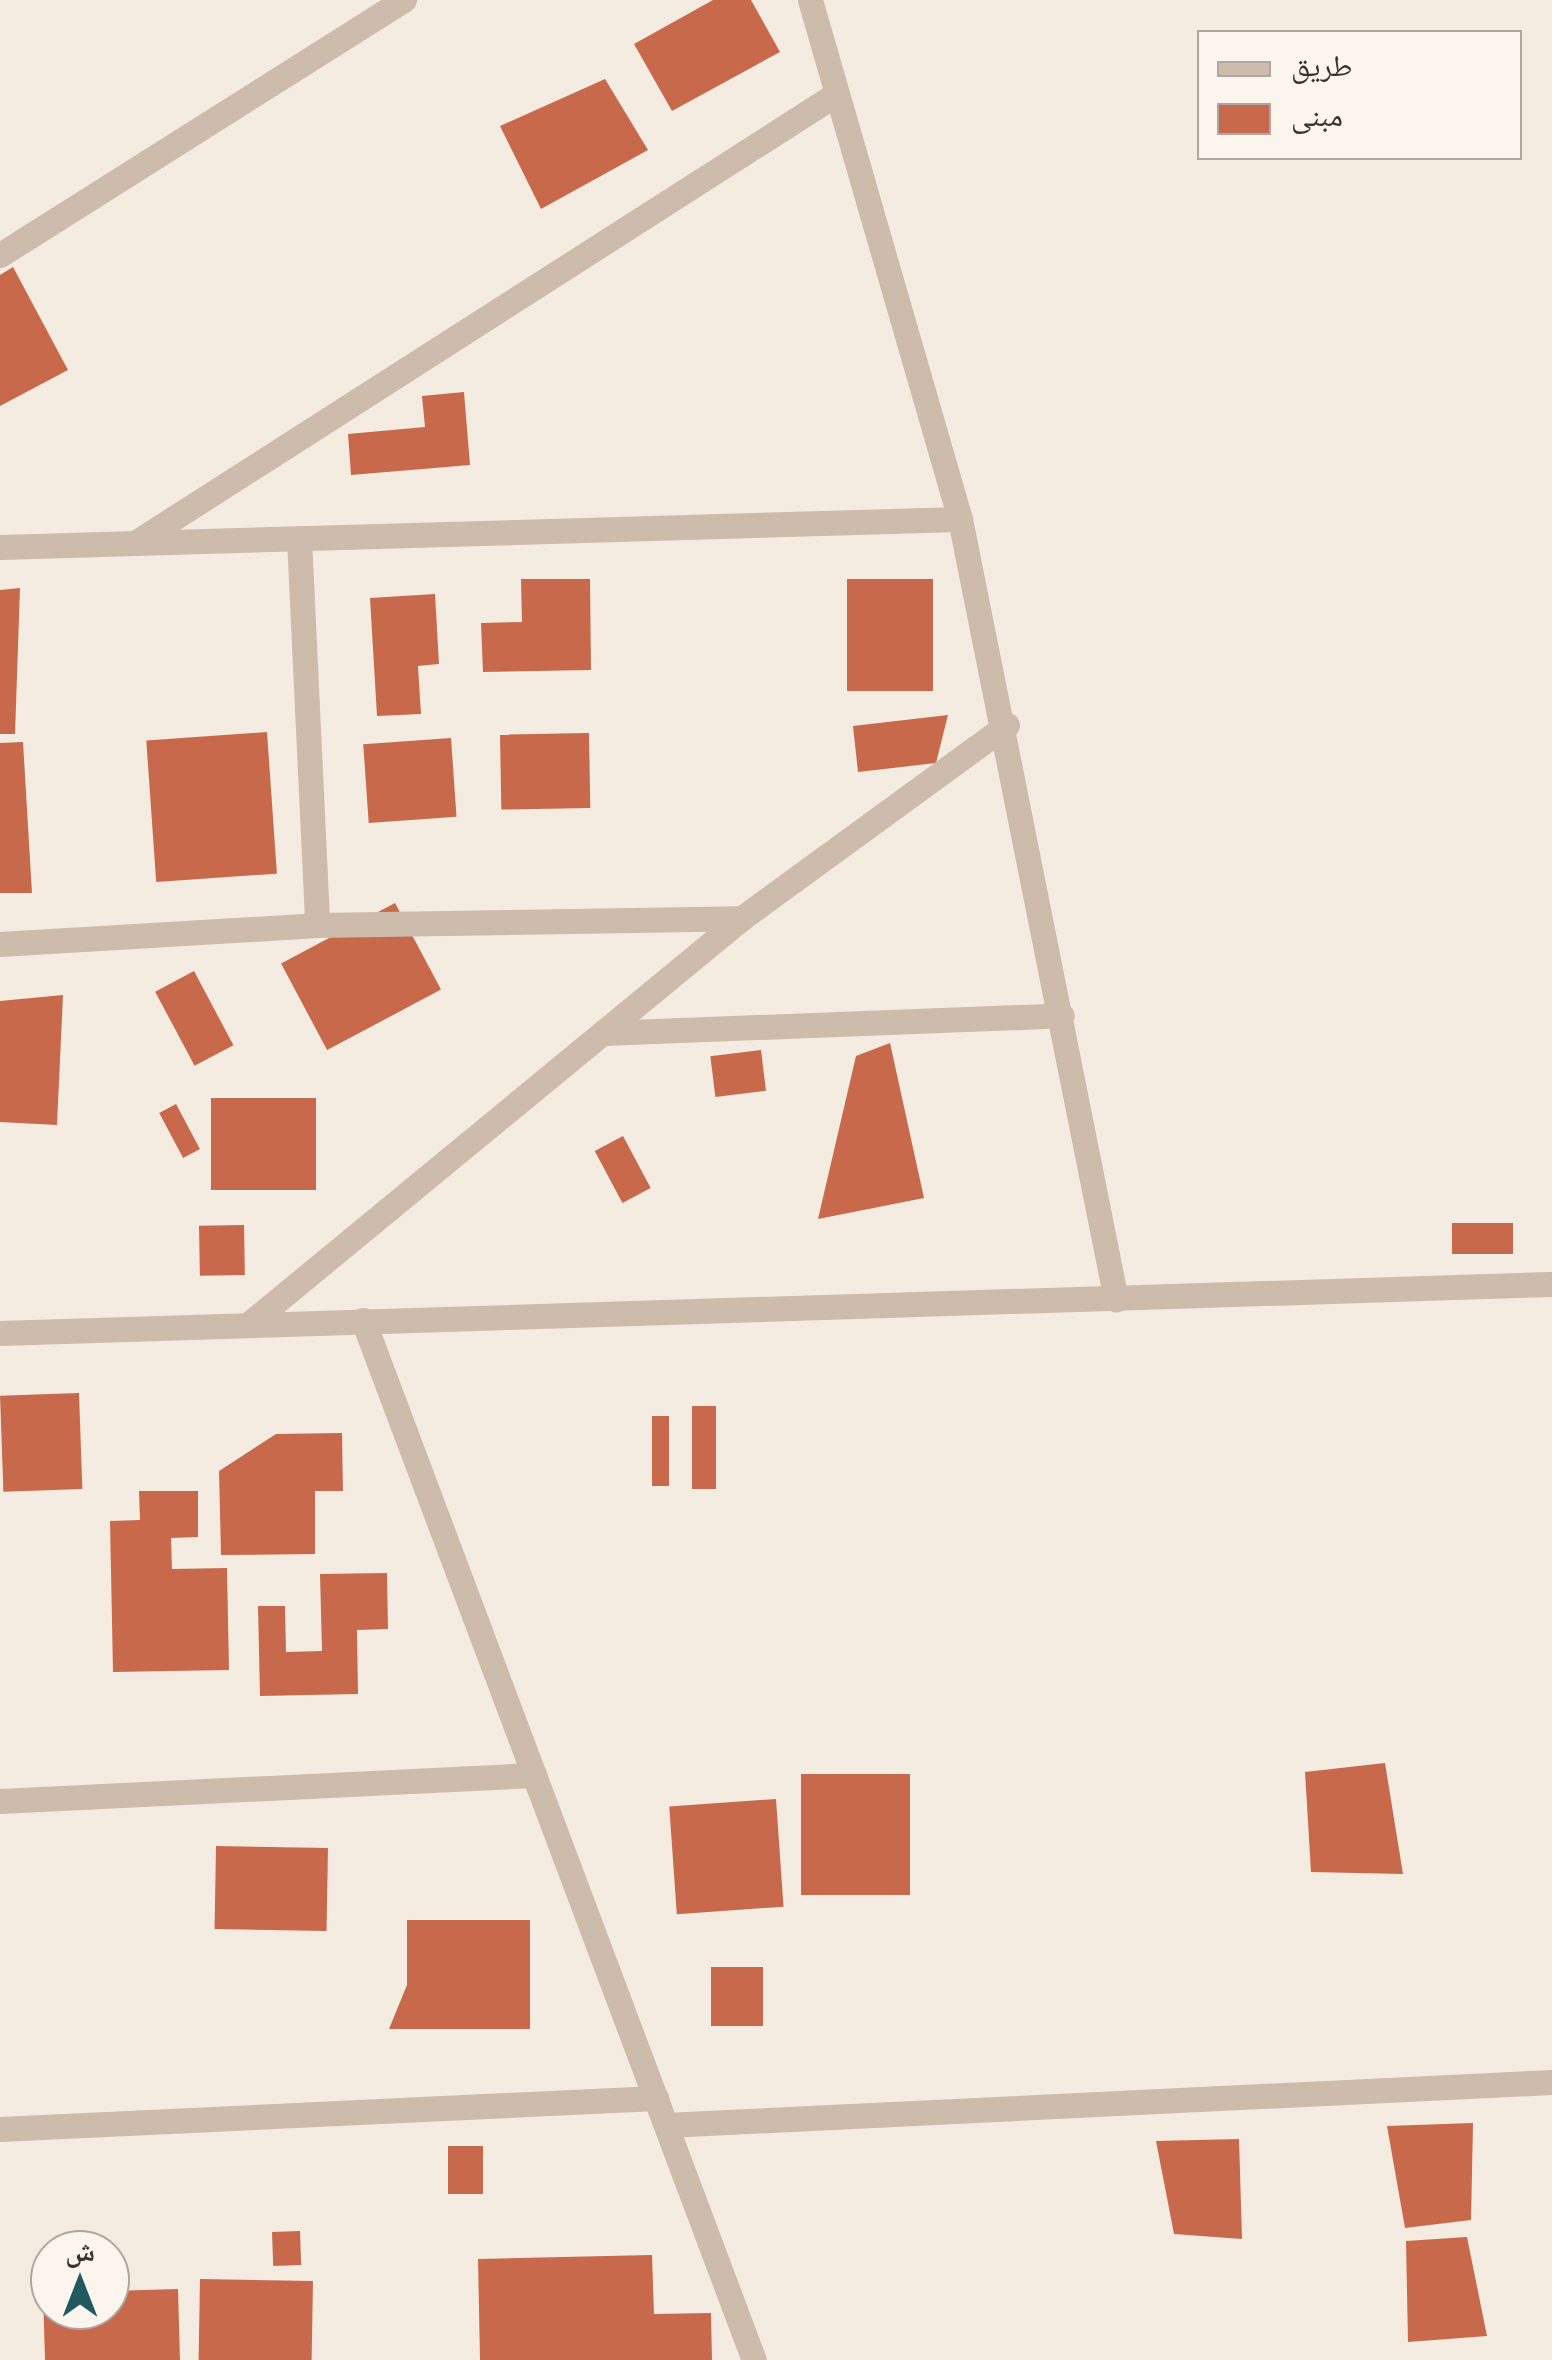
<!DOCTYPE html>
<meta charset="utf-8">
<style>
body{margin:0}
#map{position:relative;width:1552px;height:2360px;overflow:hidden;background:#f4ebe1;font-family:"Fira Sans","Noto Naskh Arabic",sans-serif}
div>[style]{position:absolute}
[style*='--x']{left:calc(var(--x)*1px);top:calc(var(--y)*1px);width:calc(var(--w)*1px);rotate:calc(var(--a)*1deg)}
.building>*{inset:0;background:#c8694b;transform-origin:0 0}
.street>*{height:25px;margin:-12.5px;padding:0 12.5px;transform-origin:12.5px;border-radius:12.5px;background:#cdbbac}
span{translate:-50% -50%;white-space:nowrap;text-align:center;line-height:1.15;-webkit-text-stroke:8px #fbf5ee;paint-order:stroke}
.legend{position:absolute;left:1197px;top:30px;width:325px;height:130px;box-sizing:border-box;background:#fbf5ee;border:2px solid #aea6a0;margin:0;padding:12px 18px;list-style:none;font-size:30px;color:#3b302b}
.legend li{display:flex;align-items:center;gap:20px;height:50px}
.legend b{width:50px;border:2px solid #aea6a0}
.north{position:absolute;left:30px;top:2230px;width:100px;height:100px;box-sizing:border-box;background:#fbf5ee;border:2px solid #aea6a0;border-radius:50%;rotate:0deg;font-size:28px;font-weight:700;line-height:40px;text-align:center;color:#3b302b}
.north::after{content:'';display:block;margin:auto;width:35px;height:45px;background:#1f5a5e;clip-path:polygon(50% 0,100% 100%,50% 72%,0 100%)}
</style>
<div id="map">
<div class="building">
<div style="clip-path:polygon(713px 0,751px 0,780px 52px,672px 111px,634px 44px)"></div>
<div style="clip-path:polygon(605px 79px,648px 150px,541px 209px,500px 126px)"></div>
<div style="clip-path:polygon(13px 267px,68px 370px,0 406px,0 275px)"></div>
<div style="clip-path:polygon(464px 392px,470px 465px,351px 475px,348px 434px,425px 427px,422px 396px)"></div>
<div style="clip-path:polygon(521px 579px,590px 579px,591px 670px,483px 672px,481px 623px,522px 622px)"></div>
<div style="left:933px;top:579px;width:112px;height:86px;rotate:90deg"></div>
<div style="clip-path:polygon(20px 588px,15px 734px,0 734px,0 590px)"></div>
<div style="clip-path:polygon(435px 594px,439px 664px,418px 666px,421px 714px,377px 716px,370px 598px)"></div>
<div style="clip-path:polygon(948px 715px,936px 763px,858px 772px,853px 726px)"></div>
<div style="left:267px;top:732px;width:142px;height:121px;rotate:86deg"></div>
<div style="left:589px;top:733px;width:75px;height:89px;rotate:89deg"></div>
<div style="left:451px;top:738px;width:79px;height:88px;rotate:86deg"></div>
<div style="clip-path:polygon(23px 742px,32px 893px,0 893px,0 743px)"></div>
<div style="left:395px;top:903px;width:98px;height:129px;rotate:62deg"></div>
<div style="left:194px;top:971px;width:84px;height:44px;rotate:62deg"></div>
<div style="clip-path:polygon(63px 995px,57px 1125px,0 1122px,0 1001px)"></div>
<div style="clip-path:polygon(890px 1043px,924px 1198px,818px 1219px,856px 1056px)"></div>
<div style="left:761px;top:1050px;width:41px;height:51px;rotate:83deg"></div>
<div style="left:211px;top:1098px;width:105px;height:92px"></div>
<div style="left:176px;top:1104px;width:51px;height:19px;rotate:62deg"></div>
<div style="left:623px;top:1136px;width:59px;height:32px;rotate:62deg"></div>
<div style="left:1452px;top:1223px;width:61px;height:31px"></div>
<div style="left:244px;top:1225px;width:50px;height:45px;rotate:89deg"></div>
<div style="left:79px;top:1393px;width:96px;height:79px;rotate:88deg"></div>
<div style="left:692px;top:1406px;width:24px;height:83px"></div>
<div style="left:652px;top:1416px;width:17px;height:70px"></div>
<div style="clip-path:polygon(342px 1433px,343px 1491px,315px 1491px,315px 1554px,221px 1555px,219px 1471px,276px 1434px)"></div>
<div style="clip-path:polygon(139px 1491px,198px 1491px,198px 1537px,171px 1538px,172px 1569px,227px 1568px,229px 1670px,113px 1672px,110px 1521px,140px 1520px)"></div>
<div style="clip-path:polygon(387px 1573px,388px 1629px,357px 1630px,358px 1694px,260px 1696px,258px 1606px,285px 1606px,286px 1652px,322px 1651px,320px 1574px)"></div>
<div style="clip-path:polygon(1385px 1763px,1403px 1874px,1311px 1872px,1305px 1772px)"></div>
<div style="left:801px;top:1774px;width:109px;height:121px"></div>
<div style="left:776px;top:1799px;width:108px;height:107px;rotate:86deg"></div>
<div style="left:216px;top:1846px;width:112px;height:83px;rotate:1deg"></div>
<div style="clip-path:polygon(407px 1920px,530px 1920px,530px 2029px,389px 2029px,407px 1985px)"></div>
<div style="left:711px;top:1967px;width:52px;height:59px"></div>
<div style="clip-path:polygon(1473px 2123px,1471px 2220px,1405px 2228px,1387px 2126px)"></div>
<div style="clip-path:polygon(1239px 2139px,1242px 2239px,1174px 2234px,1156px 2141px)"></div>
<div style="left:448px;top:2146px;width:35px;height:48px"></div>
<div style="left:300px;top:2231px;width:34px;height:28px;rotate:88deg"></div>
<div style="clip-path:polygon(1467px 2237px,1487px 2336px,1408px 2342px,1406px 2241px)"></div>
<div style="clip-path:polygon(652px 2255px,654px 2314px,711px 2313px,712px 2360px,480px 2360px,478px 2259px)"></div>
<div style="left:200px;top:2279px;width:113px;height:81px;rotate:1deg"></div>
<div style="clip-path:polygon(178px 2289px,180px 2360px,45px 2360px,43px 2293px,50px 2310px,110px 2310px,110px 2291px)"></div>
</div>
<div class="street">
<div style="--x:810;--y:0;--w:540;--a:73.88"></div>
<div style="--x:960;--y:519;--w:796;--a:78.7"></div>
<div style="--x:0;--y:255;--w:478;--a:-32.3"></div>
<div style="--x:299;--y:538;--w:387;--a:87.3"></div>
<div style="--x:138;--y:541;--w:825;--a:-32.63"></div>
<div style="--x:0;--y:547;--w:960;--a:-1.67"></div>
<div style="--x:0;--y:944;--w:318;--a:-3.4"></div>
<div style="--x:317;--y:925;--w:425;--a:-0.9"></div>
<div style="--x:603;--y:1033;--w:459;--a:-2.2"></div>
<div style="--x:363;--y:1320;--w:1111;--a:69.4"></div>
<div style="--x:250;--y:1323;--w:637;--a:-39.46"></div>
<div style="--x:742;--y:918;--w:328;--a:-36.1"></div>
<div style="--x:0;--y:1333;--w:1553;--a:-1.81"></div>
<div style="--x:0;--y:1801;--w:535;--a:-2.79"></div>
<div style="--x:666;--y:2125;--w:887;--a:-2.78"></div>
<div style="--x:0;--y:2129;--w:657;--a:-2.71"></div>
</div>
<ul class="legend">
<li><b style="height:12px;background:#cdbbac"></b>طريق</li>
<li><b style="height:28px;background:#c8694b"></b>مبنى</li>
</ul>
<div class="north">ش</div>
</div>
